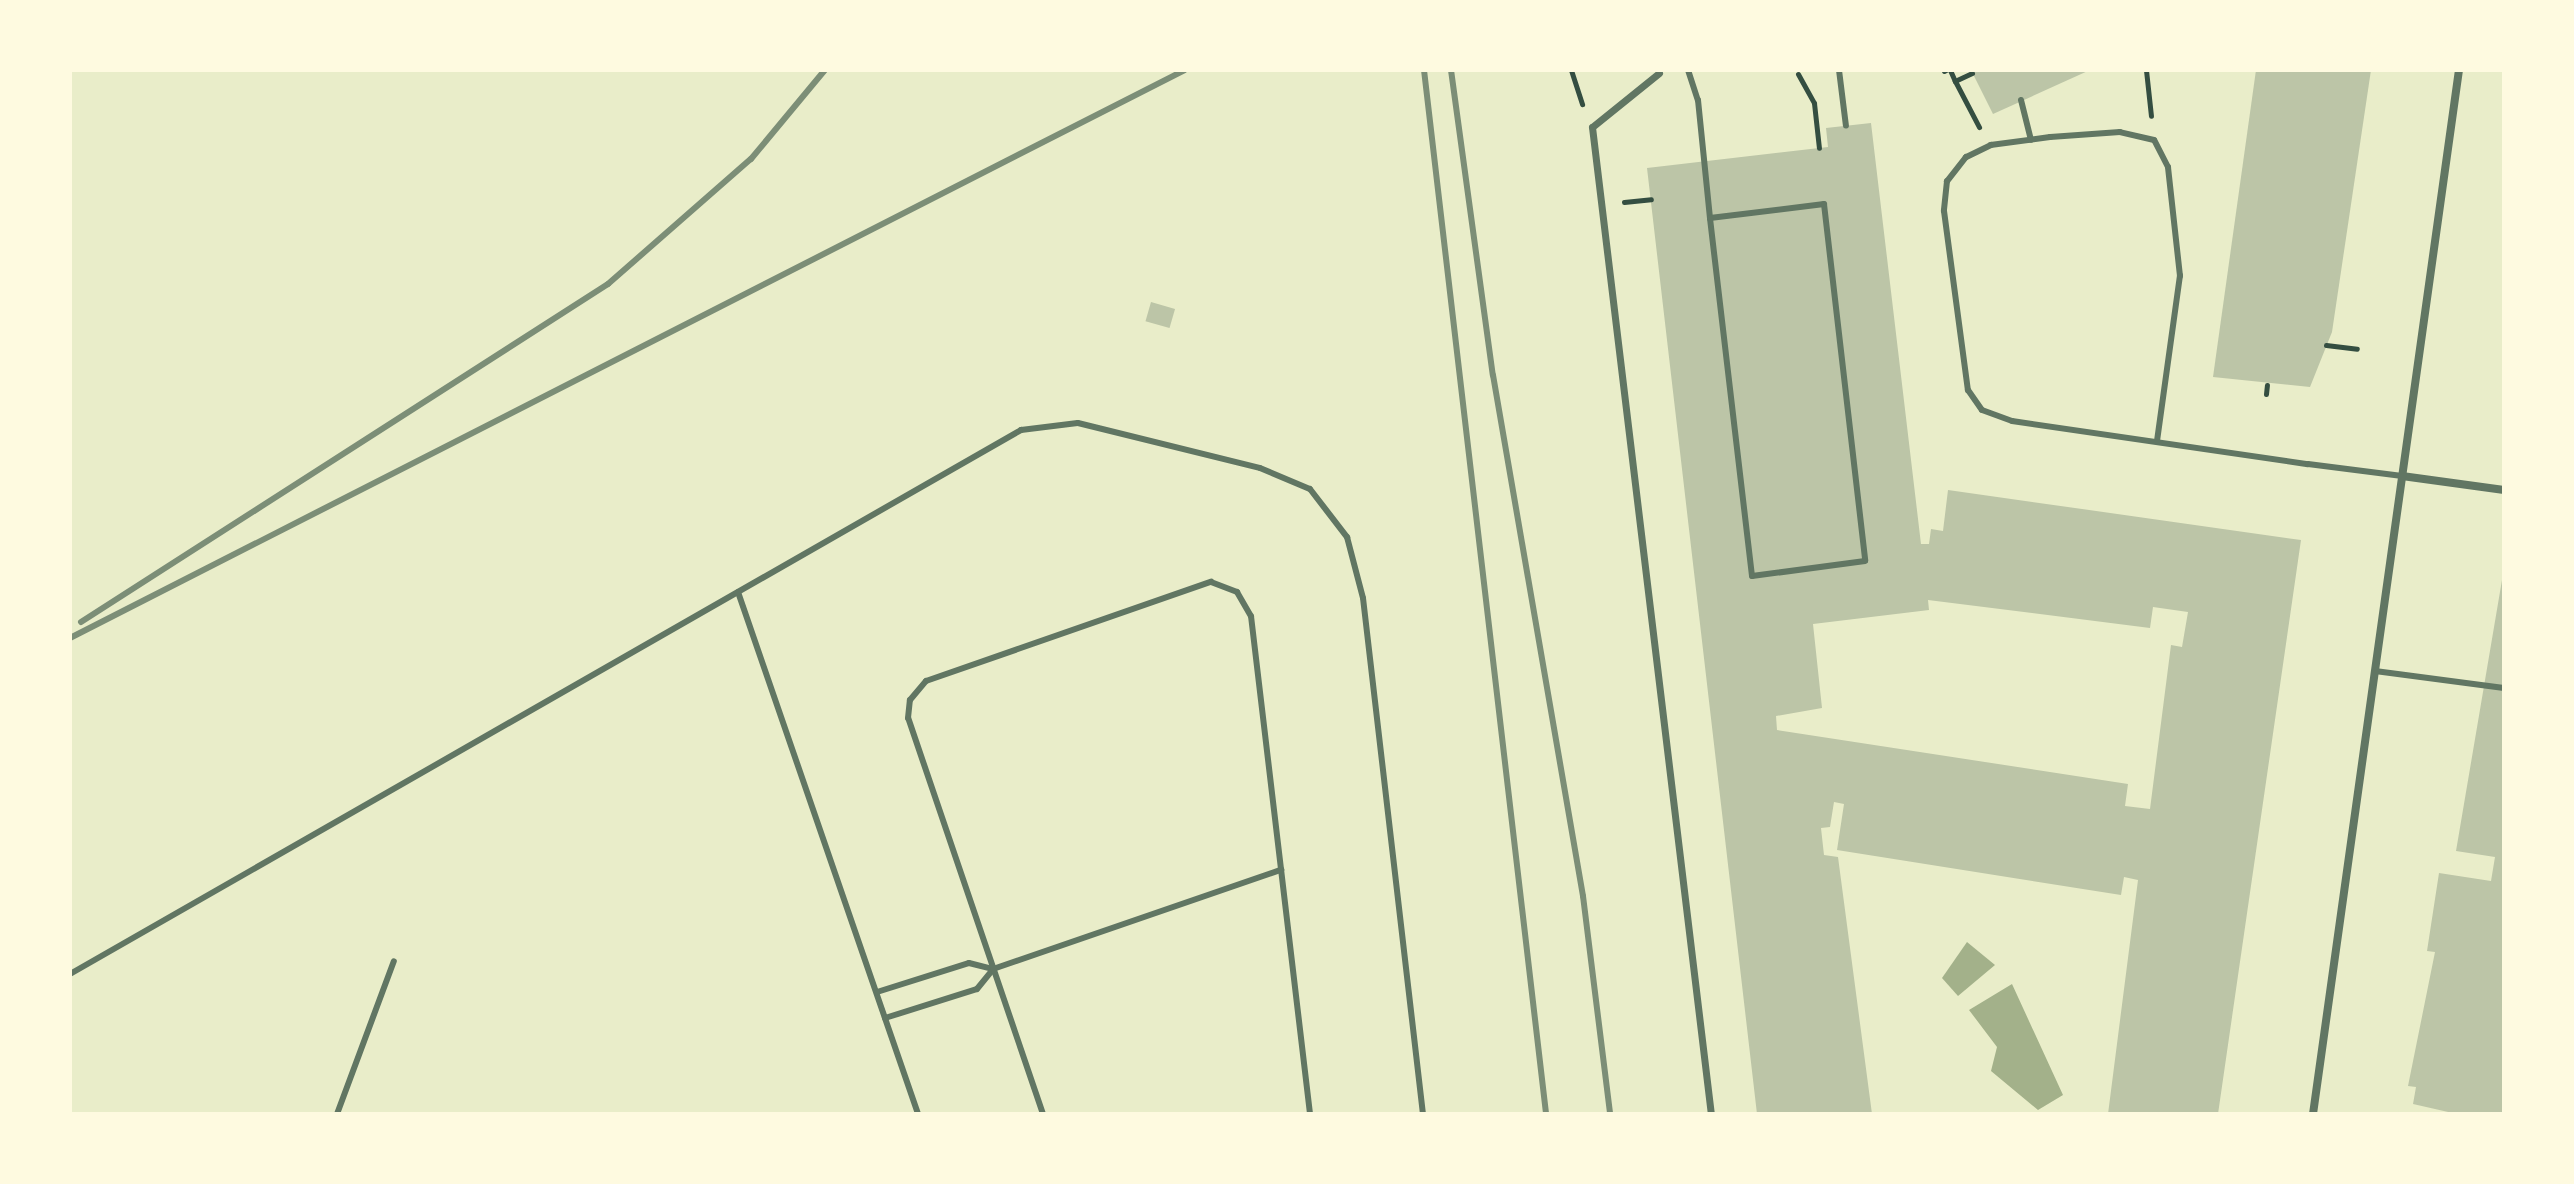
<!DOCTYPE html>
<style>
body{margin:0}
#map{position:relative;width:2574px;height:1184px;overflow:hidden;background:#e9edc9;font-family:"Archivo Narrow",sans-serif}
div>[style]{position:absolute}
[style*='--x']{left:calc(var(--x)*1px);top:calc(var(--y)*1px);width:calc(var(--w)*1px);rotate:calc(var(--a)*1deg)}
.water>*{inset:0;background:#a3b18a}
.building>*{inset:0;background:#bcc5a7;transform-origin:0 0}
.path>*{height:5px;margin:-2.5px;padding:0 2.5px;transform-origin:2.5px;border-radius:2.5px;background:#344e41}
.service>*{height:6px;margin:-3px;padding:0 3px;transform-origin:3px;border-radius:3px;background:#617663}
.pedestrian>*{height:7px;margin:-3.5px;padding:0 3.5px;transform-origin:3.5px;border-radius:3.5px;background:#617663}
.minor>*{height:8px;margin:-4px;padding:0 4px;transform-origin:4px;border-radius:4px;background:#617663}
.rail>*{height:6px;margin:-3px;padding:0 3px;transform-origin:3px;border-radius:3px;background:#7c8e77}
span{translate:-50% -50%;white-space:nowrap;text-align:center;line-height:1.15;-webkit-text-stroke:6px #fefae0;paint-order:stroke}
.frame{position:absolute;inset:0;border:72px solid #fefae0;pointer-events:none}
</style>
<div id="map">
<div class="water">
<div style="clip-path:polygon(1967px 942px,1995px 965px,1958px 996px,1942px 978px)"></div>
<div style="clip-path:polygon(2012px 984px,2063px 1095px,2038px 1110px,1991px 1071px,1997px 1047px,1969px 1010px)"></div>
</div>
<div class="building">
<div style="clip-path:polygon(1971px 70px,2090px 70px,1993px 114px)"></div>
<div style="clip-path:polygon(2256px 70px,2371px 70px,2332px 332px,2310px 387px,2213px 377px)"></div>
<div style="clip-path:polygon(evenodd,1871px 123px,1921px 544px,1929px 544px,1931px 529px,1943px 531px,1948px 490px,2301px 540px,2218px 1114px,2108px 1114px,2138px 880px,2124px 877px,2121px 895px,1837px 850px,1844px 804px,1834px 802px,1830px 827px,1821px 828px,1824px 855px,1838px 857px,1872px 1114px,1757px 1114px,1647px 168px,1828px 147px,1826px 128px,1871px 123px,1928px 600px,2150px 628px,2153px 607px,2188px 612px,2182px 647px,2171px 645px,2150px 809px,2125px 806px,2128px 784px,1777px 730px,1776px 716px,1822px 708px,1813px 624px,1929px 610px,1928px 600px)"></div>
<div style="left:1151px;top:302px;width:25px;height:20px;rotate:16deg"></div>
<div style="clip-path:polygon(2502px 580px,2504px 1114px,2457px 1114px,2413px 1104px,2416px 1087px,2408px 1086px,2435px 952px,2427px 951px,2439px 873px,2491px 881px,2495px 857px,2456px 851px)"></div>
</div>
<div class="path">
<div style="--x:1571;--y:70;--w:36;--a:72"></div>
<div style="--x:1950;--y:70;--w:12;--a:66"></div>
<div style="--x:2146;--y:70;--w:46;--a:83.8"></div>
<div style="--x:1944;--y:71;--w:2;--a:-27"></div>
<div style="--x:1972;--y:73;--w:19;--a:155"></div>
<div style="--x:1955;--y:81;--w:52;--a:62.4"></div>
<div style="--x:1798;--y:74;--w:33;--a:61"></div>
<div style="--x:1814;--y:103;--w:45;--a:83.7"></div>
<div style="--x:1624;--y:202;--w:27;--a:-6"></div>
<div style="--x:2326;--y:345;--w:31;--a:7"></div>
<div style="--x:2266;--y:394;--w:9;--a:-84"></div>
</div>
<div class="service">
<div style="--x:1688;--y:70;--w:32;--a:72"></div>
<div style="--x:1698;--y:100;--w:119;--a:84.2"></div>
<div style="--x:1710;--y:218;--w:115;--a:-7"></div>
<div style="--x:1824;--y:204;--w:359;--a:83.4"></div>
<div style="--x:1865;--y:561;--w:114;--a:172.4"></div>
<div style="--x:1752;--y:576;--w:360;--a:-96.7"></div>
<div style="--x:1839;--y:70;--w:56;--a:82.9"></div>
<div style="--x:2021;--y:100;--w:41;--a:76"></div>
<div style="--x:2157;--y:441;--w:167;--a:-82.1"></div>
<div style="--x:2180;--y:276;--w:110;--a:-96.3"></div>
<div style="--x:2168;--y:167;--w:30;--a:-117"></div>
<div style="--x:2154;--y:140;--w:35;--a:-167"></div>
<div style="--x:2120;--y:132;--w:70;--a:175.9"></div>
<div style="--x:2050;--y:137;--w:60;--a:172.3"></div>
<div style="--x:1991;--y:145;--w:28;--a:154"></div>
<div style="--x:1966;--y:157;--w:31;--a:128"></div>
<div style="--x:1947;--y:181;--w:30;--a:96"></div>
<div style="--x:1944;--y:211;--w:181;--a:82.4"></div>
<div style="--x:1968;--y:390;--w:24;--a:55"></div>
<div style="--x:1982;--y:410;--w:32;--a:20"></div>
<div style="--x:2012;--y:421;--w:299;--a:8.3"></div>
<div style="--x:2308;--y:464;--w:95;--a:7.3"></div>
<div style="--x:738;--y:592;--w:552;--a:70.97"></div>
<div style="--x:2375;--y:671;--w:130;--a:7.5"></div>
<div style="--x:70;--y:974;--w:1096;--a:-29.77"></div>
<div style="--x:1021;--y:430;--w:57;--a:-7"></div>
<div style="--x:1078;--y:423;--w:187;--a:13.9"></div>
<div style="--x:1260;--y:468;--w:54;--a:22.8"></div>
<div style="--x:1310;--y:489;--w:61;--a:52.4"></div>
<div style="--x:1347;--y:537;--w:63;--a:75.3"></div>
<div style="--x:1363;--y:598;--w:519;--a:83.37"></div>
<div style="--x:877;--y:992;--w:96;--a:-17.5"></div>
<div style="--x:969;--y:963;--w:25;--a:14"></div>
<div style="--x:993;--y:969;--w:305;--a:-19"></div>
<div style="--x:885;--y:1018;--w:96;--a:-17.5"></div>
<div style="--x:977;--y:989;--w:26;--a:-51"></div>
<div style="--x:337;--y:1114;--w:163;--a:-69.6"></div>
<div style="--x:1043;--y:1114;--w:418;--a:-108.8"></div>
<div style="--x:908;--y:718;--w:18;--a:-84"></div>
<div style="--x:910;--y:700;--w:25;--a:-50"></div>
<div style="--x:926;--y:681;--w:302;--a:-19.2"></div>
<div style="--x:1211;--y:582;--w:28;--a:21"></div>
<div style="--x:1237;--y:592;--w:28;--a:60"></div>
<div style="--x:1251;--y:616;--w:501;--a:83.24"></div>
</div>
<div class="pedestrian">
<div style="--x:1659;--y:73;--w:86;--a:141.1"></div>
<div style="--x:1592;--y:127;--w:994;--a:83.13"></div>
</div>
<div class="minor">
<div style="--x:2402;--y:476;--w:103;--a:7.8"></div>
<div style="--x:2313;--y:1114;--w:1054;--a:-82.04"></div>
</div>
<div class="rail">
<div style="--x:1424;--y:70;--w:1051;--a:83.33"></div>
<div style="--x:1451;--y:70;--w:308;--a:82.2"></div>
<div style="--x:1493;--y:375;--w:529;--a:80.2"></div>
<div style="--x:1583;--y:896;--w:220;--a:82.9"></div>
<div style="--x:81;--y:622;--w:626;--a:-32.67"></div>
<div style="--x:608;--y:284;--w:190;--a:-41.2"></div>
<div style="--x:751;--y:159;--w:116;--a:-50.3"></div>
<div style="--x:70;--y:638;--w:1251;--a:-27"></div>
</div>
<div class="frame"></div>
</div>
